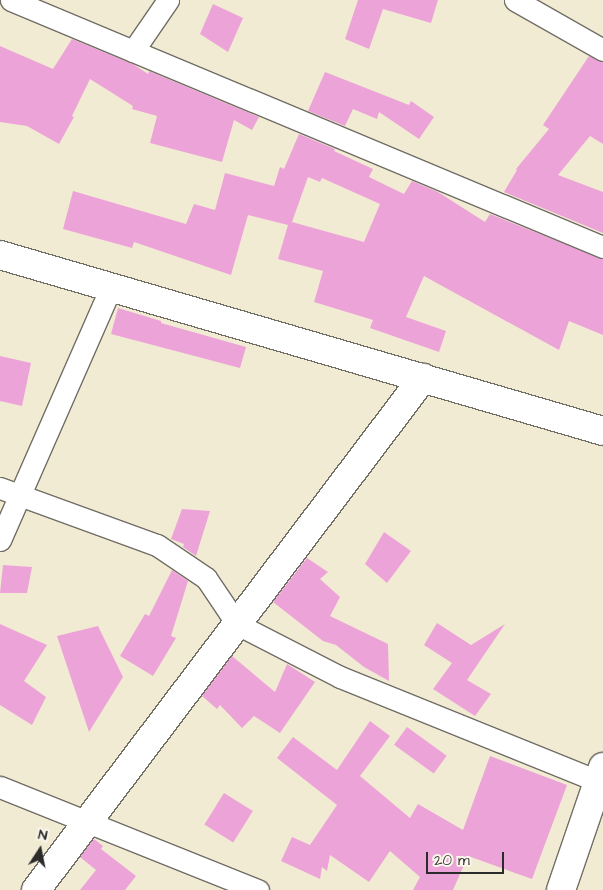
<!DOCTYPE html>
<style>
body{margin:0}
#map{position:relative;width:603px;height:890px;overflow:hidden;background:#f2ebd3;font-family:"Architects Daughter",sans-serif}
div>[style]{position:absolute}
[style*='--x']{left:calc(var(--x)*1px);top:calc(var(--y)*1px);width:calc(var(--w)*1px);rotate:calc(var(--a)*1deg)}
.building>*{inset:0;background:#eca4d8;transform-origin:0 0}
.roads{filter:drop-shadow(1px 0 #716e66) drop-shadow(-1px 0 #716e66) drop-shadow(0 1px #716e66) drop-shadow(0 -1px #716e66)}
.minor>*{height:21px;margin:-10.5px;padding:0 10.5px;transform-origin:10.5px;border-radius:10.5px;background:#fff}
.tertiary>*{height:28px;margin:-14px;padding:0 14px;transform-origin:14px;border-radius:14px;background:#fff}
span{translate:-50% -50%;white-space:nowrap;text-align:center;line-height:1.15;-webkit-text-stroke:4px #fbf7ec;paint-order:stroke}
.north{position:absolute;left:15px;top:825px;width:50px;height:50px;-webkit-text-stroke:4px #fbf7ec;paint-order:stroke;rotate:11deg;font-size:14px;font-weight:700;line-height:20px;text-align:center;color:#2b2b2b}
.north::after{content:'';display:block;margin:auto;width:18px;height:22px;background:#2b2b2b;clip-path:polygon(50% 0,100% 100%,50% 72%,0 100%)}
.scale{position:absolute;left:426px;top:852px;width:78px;height:22px;box-sizing:border-box;border:2px solid #2b2b2b;border-top:0;padding-left:6px;font-size:15px;line-height:18px;white-space:nowrap;color:#2b2b2b;-webkit-text-stroke:4px #fbf7ec;paint-order:stroke}
</style>
<div id="map">
<div class="building">
<div style="clip-path:polygon(358px 0,438px 0,431px 23px,383px 9px,369px 49px,345px 39px)"></div>
<div style="clip-path:polygon(213px 4px,243px 18px,228px 52px,200px 34px)"></div>
<div style="clip-path:polygon(72px 39px,133px 64px,148px 74px,149px 71px,259px 117px,252px 130px,234px 120px,222px 162px,150px 143px,157px 116px,132px 109px,133px 106px,90px 79px,72px 116px,74px 117px,59px 144px,27px 126px,0 122px,0 46px,53px 69px)"></div>
<div style="clip-path:polygon(589px 56px,603px 62px,603px 144px,590px 136px,558px 175px,603px 192px,603px 233px,504px 192px,517px 170px,516px 169px,549px 129px,543px 125px)"></div>
<div style="clip-path:polygon(325px 72px,409px 105px,411px 101px,434px 117px,419px 139px,379px 112px,377px 119px,353px 109px,345px 126px,308px 111px)"></div>
<div style="clip-path:polygon(evenodd,299px 134px,335px 149px,334px 151px,373px 169px,369px 177px,404px 194px,412px 181px,438px 192px,485px 222px,490px 214px,603px 259px,603px 335px,569px 321px,559px 350px,424px 276px,406px 317px,446px 331px,439px 352px,370px 328px,373px 320px,314px 302px,323px 271px,278px 259px,288px 225px,248px 215px,231px 275px,134px 242px,132px 248px,63px 229px,73px 191px,186px 224px,194px 204px,215px 210px,225px 173px,274px 186px,280px 167px,284px 169px,299px 134px,308px 177px,320px 182px,322px 178px,380px 204px,364px 242px,292px 222px,308px 177px)"></div>
<div style="clip-path:polygon(118px 308px,161px 321px,161px 323px,246px 347px,240px 368px,111px 334px)"></div>
<div style="clip-path:polygon(0 356px,31px 363px,22px 406px,0 401px)"></div>
<div style="clip-path:polygon(182px 509px,210px 511px,196px 556px,183px 547px,184px 544px,171px 539px)"></div>
<div style="clip-path:polygon(384px 532px,411px 551px,387px 583px,365px 564px)"></div>
<div style="clip-path:polygon(307px 558px,328px 572px,320px 579px,340px 597px,330px 616px,388px 644px,389px 681px,364px 667px,336px 645px,323px 641px,273px 602px)"></div>
<div style="clip-path:polygon(3px 565px,32px 567px,27px 593px,0 593px)"></div>
<div style="clip-path:polygon(172px 570px,188px 581px,171px 636px,176px 638px,153px 676px,120px 656px,145px 614px,149px 616px)"></div>
<div style="clip-path:polygon(437px 623px,471px 645px,505px 624px,467px 680px,491px 694px,475px 716px,433px 689px,452px 663px,424px 645px)"></div>
<div style="clip-path:polygon(0 624px,47px 645px,24px 681px,46px 697px,32px 725px,0 705px)"></div>
<div style="clip-path:polygon(98px 626px,123px 677px,89px 732px,57px 636px)"></div>
<div style="clip-path:polygon(232px 656px,275px 692px,287px 664px,315px 682px,280px 733px,254px 716px,242px 728px,220px 705px,217px 709px,202px 696px)"></div>
<div style="clip-path:polygon(370px 721px,390px 736px,360px 776px,410px 818px,418px 804px,463px 830px,490px 756px,567px 785px,532px 879px,468px 856px,453px 890px,413px 890px,420px 877px,390px 851px,369px 882px,330px 855px,327px 871px,322px 867px,320px 879px,281px 861px,292px 837px,310px 845px,337px 805px,277px 758px,293px 737px,337px 770px)"></div>
<div style="left:407px;top:727px;width:49px;height:22px;rotate:36deg"></div>
<div style="left:224px;top:793px;width:34px;height:37px;rotate:32deg"></div>
<div style="clip-path:polygon(94px 839px,103px 846px,101px 849px,136px 876px,125px 890px,80px 890px,96px 870px,80px 857px)"></div>
</div>
<div class="roads">
<div class="minor">
<div style="--x:11;--y:0;--w:641;--a:22.65"></div>
<div style="--x:515;--y:0;--w:101;--a:29.6"></div>
<div style="--x:133;--y:51;--w:62;--a:-55.5"></div>
<div style="--x:0;--y:488;--w:167;--a:20"></div>
<div style="--x:157;--y:545;--w:59;--a:34"></div>
<div style="--x:206;--y:578;--w:55;--a:56"></div>
<div style="--x:237;--y:624;--w:116;--a:27.2"></div>
<div style="--x:340;--y:677;--w:278;--a:22"></div>
<div style="--x:0;--y:540;--w:276;--a:-66.3"></div>
<div style="--x:0;--y:787;--w:278;--a:21.8"></div>
</div>
<div class="tertiary">
<div style="--x:0;--y:255;--w:628;--a:16.27"></div>
<div style="--x:36;--y:890;--w:642;--a:-52.92"></div>
<div style="--x:561;--y:890;--w:130;--a:-71.1"></div>
</div>
</div>
<div class="north">N</div>
<div class="scale">20 m</div>
</div>
